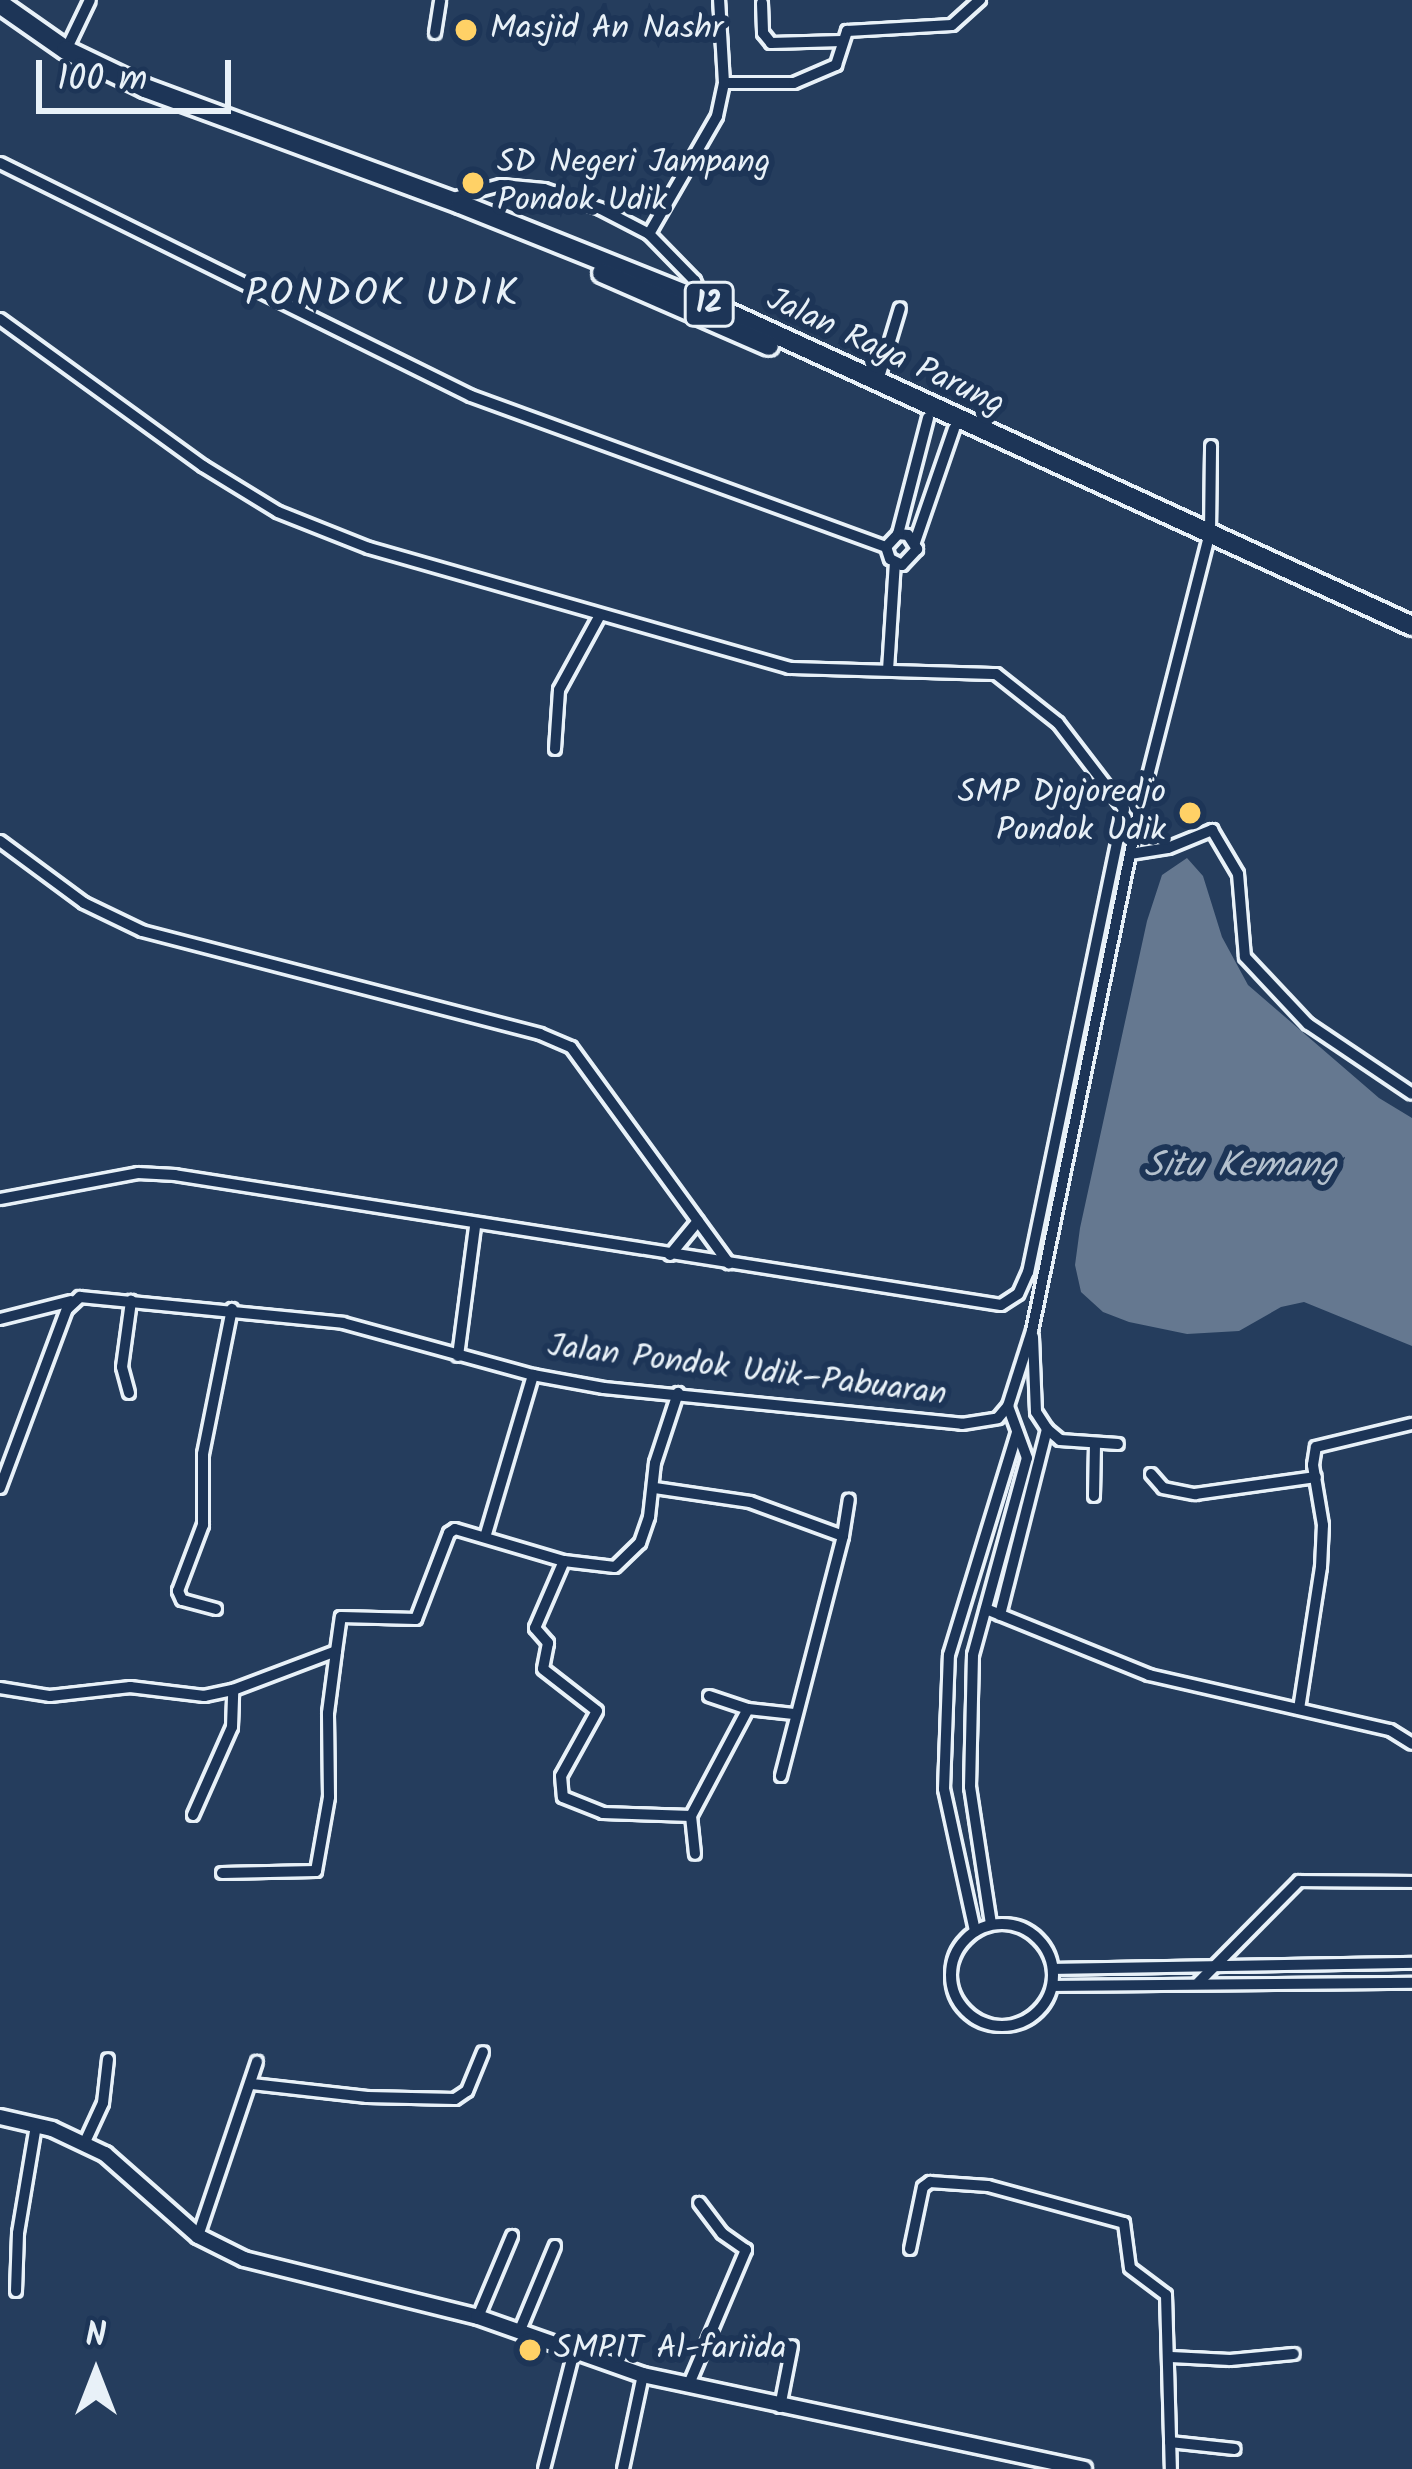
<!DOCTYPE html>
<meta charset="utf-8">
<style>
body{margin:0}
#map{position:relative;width:1412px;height:2469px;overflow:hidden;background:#253d5d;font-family:Kalam,sans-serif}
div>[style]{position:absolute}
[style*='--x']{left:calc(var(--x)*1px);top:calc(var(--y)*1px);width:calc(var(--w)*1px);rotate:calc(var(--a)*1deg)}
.water>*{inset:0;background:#657890}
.roads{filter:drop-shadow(3px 0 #e8f1f8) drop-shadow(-3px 0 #e8f1f8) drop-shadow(0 3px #e8f1f8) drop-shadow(0 -3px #e8f1f8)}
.minor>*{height:10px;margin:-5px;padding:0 5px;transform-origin:5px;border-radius:5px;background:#1d3557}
.minor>.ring{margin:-5px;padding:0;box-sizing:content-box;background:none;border:10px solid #1d3557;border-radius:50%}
.tertiary>*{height:14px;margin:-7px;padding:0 7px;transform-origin:7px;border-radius:7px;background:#1d3557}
.trunk>*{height:18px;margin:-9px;padding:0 9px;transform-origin:9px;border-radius:9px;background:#1d3557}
.dots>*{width:33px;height:33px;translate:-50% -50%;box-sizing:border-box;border:6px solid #1d3557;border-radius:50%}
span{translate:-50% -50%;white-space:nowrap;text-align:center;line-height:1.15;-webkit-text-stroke:12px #1d3557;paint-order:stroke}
.shield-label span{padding:3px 9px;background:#1d3557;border:3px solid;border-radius:9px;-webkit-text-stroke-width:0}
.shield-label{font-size:30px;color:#e8f1f8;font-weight:700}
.poi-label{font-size:33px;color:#e8f1f8}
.left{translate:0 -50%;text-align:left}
.right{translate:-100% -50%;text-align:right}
.street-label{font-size:33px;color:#e8f1f8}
.water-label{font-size:36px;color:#b4c1ce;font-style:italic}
.quarter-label{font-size:39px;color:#e8f1f8;letter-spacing:3px}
.north{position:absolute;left:36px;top:2313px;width:120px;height:120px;-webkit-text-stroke:9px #1d3557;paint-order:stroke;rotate:0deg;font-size:33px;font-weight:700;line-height:48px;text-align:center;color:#e8f1f8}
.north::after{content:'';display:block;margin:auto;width:42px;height:54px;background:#e8f1f8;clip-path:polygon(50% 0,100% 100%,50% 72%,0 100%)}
.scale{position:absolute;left:36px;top:60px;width:195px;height:54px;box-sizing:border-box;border:6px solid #e8f1f8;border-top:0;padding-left:15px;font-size:36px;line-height:42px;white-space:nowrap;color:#e8f1f8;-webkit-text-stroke:9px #1d3557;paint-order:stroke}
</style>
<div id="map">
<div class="water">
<div style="clip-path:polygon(1187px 858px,1203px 876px,1222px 937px,1248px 985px,1379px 1098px,1412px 1118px,1412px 1346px,1304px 1302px,1281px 1307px,1239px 1331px,1187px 1334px,1129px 1322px,1103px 1312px,1081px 1292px,1075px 1265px,1080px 1228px,1147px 921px,1162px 875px)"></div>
</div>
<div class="roads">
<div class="minor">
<div style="--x:762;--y:3;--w:30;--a:88"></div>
<div style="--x:763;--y:33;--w:13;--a:51"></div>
<div style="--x:771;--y:43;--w:71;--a:-1.6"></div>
<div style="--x:435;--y:33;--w:33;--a:-81"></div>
<div style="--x:66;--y:50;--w:55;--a:-64.4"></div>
<div style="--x:724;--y:83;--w:70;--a:0"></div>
<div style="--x:794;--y:83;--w:46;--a:-23.2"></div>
<div style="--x:836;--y:65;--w:36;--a:-72"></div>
<div style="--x:847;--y:31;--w:105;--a:-3.3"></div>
<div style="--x:952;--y:25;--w:38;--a:-42"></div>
<div style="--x:0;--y:163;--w:525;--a:26.32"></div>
<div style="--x:471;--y:396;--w:442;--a:20"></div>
<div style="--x:453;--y:198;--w:50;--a:-15.2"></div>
<div style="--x:501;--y:185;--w:43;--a:5.3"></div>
<div style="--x:544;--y:189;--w:60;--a:19.3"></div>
<div style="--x:601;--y:209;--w:54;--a:27.5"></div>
<div style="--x:703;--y:299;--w:20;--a:-114"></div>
<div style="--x:695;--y:281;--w:66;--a:-134.4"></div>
<div style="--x:649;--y:234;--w:136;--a:-60"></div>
<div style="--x:717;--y:116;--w:34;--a:-78"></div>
<div style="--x:724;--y:83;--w:83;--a:-93.4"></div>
<div style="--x:0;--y:319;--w:251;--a:35.9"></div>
<div style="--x:203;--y:466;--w:88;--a:31.5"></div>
<div style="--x:278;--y:512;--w:98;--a:21.6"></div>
<div style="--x:369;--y:548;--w:437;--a:15.9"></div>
<div style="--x:789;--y:668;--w:207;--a:1.7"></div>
<div style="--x:996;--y:674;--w:79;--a:38.3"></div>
<div style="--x:1058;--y:723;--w:108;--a:52.5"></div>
<div style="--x:1124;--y:809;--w:473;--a:101.7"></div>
<div style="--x:1028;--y:1272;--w:24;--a:114"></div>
<div style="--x:1018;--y:1294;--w:20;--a:147"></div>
<div style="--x:1001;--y:1305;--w:836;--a:-171.06"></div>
<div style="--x:175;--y:1175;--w:37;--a:-177"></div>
<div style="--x:138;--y:1173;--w:140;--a:169.3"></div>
<div style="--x:877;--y:384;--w:79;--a:-73.2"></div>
<div style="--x:898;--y:534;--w:10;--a:6"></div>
<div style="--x:908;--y:535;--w:17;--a:57"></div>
<div style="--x:917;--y:549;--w:22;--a:133"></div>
<div style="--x:902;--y:565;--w:13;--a:-153"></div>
<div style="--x:890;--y:559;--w:13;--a:-108"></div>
<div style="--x:886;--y:547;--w:18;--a:-47"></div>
<div style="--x:898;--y:534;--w:120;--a:-75.5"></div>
<div style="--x:915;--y:542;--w:120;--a:-71"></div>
<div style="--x:888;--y:670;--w:107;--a:-86.3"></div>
<div style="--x:555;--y:749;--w:59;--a:-86.1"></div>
<div style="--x:559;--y:690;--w:85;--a:-61.3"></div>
<div style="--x:0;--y:841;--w:104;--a:36.4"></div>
<div style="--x:84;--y:903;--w:64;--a:25.8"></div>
<div style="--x:142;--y:931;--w:411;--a:14.5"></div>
<div style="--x:540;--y:1034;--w:34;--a:23"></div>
<div style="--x:571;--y:1047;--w:268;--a:53.9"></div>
<div style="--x:1130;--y:854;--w:38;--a:-9"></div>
<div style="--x:1168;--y:848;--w:48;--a:-22.2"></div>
<div style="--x:1212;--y:830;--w:51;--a:59.4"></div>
<div style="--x:1238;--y:874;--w:83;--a:85.2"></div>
<div style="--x:1245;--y:957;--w:92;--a:46.8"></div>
<div style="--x:1308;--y:1024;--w:125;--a:33.9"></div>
<div style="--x:670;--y:1255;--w:44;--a:-50.5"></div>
<div style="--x:0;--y:1319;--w:73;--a:-14.2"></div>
<div style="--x:1033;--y:1337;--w:75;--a:87.7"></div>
<div style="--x:1036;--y:1412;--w:20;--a:57"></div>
<div style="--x:1047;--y:1429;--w:17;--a:40"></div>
<div style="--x:1060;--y:1440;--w:58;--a:3.9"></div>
<div style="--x:458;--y:1356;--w:131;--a:-82.5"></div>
<div style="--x:129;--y:1393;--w:27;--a:-105"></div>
<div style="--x:122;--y:1367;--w:67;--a:-82.2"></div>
<div style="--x:1151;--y:1474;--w:18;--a:49"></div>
<div style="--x:1163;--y:1488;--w:33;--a:11"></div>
<div style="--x:1195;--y:1494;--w:122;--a:-8"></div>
<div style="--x:0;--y:1488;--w:191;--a:-69.5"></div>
<div style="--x:67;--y:1309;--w:18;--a:-43"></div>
<div style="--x:80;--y:1297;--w:264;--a:5.6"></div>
<div style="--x:343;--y:1323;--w:197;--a:15.3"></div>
<div style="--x:533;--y:1375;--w:72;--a:10.4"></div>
<div style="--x:604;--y:1388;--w:360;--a:5.7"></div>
<div style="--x:962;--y:1424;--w:36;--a:-9"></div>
<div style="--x:998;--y:1418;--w:16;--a:-50"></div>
<div style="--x:1008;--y:1406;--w:79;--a:-72.3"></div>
<div style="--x:1032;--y:1331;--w:527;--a:-78.39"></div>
<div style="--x:1138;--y:815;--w:292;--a:-75.7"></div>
<div style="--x:1210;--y:532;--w:86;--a:-89.3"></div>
<div style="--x:655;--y:1488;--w:96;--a:8.4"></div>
<div style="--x:750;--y:1502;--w:99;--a:20.1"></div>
<div style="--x:843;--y:1536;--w:248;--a:104.5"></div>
<div style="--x:1094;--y:1496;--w:52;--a:-88.9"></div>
<div style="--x:486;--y:1534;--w:166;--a:-73.5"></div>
<div style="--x:843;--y:1536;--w:37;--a:-81"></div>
<div style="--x:564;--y:1561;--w:73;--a:113.4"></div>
<div style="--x:535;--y:1628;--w:20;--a:49"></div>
<div style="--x:548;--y:1643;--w:26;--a:101"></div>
<div style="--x:543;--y:1669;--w:68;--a:37.9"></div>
<div style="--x:597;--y:1711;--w:74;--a:119"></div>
<div style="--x:561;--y:1776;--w:21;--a:85"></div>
<div style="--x:563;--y:1797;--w:43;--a:21.8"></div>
<div style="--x:603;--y:1813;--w:88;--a:2"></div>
<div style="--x:691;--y:1816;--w:121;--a:-62"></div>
<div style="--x:216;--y:1609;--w:35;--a:-165"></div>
<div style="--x:182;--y:1600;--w:10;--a:-114"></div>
<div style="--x:178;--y:1591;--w:71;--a:-69.3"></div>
<div style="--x:203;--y:1525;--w:71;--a:-90"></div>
<div style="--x:203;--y:1454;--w:148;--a:-78.7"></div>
<div style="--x:986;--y:1609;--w:176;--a:22"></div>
<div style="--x:1149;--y:1675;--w:247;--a:12.9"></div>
<div style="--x:1390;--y:1730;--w:26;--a:32"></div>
<div style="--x:1000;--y:1615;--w:192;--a:-75.8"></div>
<div style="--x:0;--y:1688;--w:51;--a:9.1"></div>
<div style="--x:50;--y:1696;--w:81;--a:-6.4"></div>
<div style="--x:130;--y:1687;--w:75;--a:6.9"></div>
<div style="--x:204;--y:1696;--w:30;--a:-12"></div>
<div style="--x:233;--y:1690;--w:110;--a:-20.7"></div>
<div style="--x:336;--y:1651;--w:34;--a:-82"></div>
<div style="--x:341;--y:1617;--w:75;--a:1.5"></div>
<div style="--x:416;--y:1619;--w:92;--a:-69"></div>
<div style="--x:449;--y:1533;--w:7;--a:-34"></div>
<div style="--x:455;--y:1529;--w:114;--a:16.4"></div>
<div style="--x:564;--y:1561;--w:51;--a:6.7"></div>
<div style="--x:615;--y:1567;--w:35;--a:-44"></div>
<div style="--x:640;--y:1543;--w:28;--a:-71"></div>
<div style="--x:649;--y:1517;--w:54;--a:-83.7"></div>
<div style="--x:655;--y:1463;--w:74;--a:-71.8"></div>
<div style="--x:709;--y:1696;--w:41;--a:18.4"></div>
<div style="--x:748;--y:1709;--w:46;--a:6.2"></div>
<div style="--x:1299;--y:1709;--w:144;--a:-81.2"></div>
<div style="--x:1321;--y:1567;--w:42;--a:-87.3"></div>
<div style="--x:1323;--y:1525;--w:61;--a:-99.5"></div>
<div style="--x:1313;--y:1465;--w:18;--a:-81"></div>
<div style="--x:1316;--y:1447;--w:99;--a:-13.5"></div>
<div style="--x:193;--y:1815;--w:96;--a:-66.1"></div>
<div style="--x:232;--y:1727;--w:37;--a:-88"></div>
<div style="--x:691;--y:1816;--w:38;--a:84"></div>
<div style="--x:222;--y:1873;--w:94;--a:-1.2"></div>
<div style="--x:316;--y:1871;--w:75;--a:-80"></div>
<div style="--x:329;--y:1797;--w:84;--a:-90.7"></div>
<div style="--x:328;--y:1713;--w:63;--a:-82.6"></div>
<div class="ring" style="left:951px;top:1924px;width:92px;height:92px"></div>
<div style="--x:991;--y:1924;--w:139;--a:-98.7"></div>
<div style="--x:970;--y:1787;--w:132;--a:-88.7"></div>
<div style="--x:973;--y:1655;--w:204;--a:-74.7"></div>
<div style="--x:1027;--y:1458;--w:55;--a:-110.1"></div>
<div style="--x:975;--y:1931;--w:145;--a:-102.3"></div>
<div style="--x:944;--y:1789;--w:134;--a:-87.9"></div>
<div style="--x:949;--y:1655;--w:233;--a:-73"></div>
<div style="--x:1054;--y:1969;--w:358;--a:-1"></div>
<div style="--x:1199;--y:1982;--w:142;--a:-45.3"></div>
<div style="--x:1299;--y:1881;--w:113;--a:0.5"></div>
<div style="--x:1053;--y:1986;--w:359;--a:-0.5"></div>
<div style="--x:252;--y:2084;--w:116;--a:6.4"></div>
<div style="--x:367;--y:2097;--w:88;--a:1.3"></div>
<div style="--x:455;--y:2099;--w:14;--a:-34"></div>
<div style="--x:467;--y:2091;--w:42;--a:-67.7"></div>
<div style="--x:85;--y:2142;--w:43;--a:-65.2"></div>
<div style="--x:103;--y:2103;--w:44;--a:-83.5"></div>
<div style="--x:198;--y:2236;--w:184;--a:-71.3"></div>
<div style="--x:910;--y:2249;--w:63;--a:-78.2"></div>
<div style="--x:923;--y:2187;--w:9;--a:-36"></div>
<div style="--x:930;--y:2182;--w:58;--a:3.9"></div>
<div style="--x:988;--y:2186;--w:141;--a:15.2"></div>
<div style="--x:1124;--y:2223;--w:45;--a:82.4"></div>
<div style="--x:1130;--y:2268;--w:45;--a:36.9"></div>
<div style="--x:1166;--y:2295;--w:174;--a:88.4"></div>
<div style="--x:16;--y:2291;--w:58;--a:-88"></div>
<div style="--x:18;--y:2233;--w:109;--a:-80.5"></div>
<div style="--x:478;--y:2317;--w:88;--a:-67.2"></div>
<div style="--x:520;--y:2330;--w:91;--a:-67.4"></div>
<div style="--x:1171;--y:2357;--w:59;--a:2.9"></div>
<div style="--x:1230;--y:2360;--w:64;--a:-5.4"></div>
<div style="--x:689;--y:2384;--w:146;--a:-67"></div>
<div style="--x:746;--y:2250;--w:29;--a:-145"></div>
<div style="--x:722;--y:2233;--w:38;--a:-127"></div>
<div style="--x:780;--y:2407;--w:62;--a:-78.9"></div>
<div style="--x:1170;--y:2442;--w:65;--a:6.1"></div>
<div style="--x:544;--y:2469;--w:122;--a:-75.7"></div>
<div style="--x:623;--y:2469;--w:96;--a:-78"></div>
</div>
<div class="tertiary">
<div style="--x:0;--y:2117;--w:53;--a:13"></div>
<div style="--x:52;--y:2129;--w:59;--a:25.3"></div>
<div style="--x:105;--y:2154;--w:124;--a:41.4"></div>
<div style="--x:198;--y:2236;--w:51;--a:26.6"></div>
<div style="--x:244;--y:2259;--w:241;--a:13.9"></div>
<div style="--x:478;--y:2317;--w:175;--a:19.4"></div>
<div style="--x:643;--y:2375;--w:451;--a:12"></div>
</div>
<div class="trunk">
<div style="--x:0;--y:4;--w:80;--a:34.9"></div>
<div style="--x:66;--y:50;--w:88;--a:25.7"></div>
<div style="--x:145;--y:88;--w:336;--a:20.2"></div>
<div style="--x:460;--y:204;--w:264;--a:21.8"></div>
<div style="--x:705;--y:302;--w:778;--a:24.62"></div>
<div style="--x:602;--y:273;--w:182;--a:23.6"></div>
</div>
</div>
<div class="dots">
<div style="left:466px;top:30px;background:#ffd166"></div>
<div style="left:473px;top:183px;background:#ffd166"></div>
<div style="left:1190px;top:813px;background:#ffd166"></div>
<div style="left:530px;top:2350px;background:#ffd166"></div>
</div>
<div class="shield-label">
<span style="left:709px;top:304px">12</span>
</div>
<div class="poi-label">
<span class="left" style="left:490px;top:30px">Masjid An Nashr</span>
<span class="left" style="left:497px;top:183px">SD Negeri Jampang<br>Pondok Udik</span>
<span class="right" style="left:1166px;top:813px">SMP Djojoredjo<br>Pondok Udik</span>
<span class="left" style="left:554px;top:2350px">SMPIT Al-fariida</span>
</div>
<div class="street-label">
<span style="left:885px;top:353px;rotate:25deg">Jalan Raya Parung</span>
<span style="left:747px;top:1372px;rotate:7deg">Jalan Pondok Udik–Pabuaran</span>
</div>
<div class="water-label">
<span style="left:1240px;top:1167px">Situ Kemang</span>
</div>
<div class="quarter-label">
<span style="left:383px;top:295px">PONDOK UDIK</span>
</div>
<div class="north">N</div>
<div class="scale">100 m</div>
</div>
